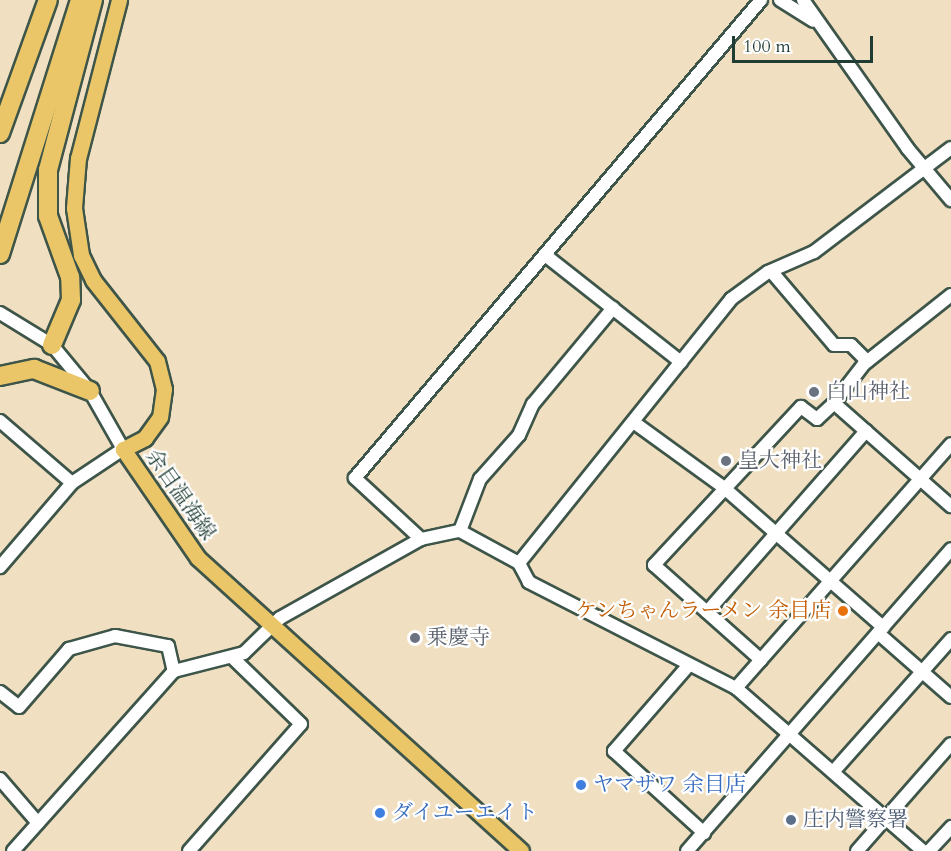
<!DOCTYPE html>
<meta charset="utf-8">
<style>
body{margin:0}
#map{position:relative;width:951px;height:851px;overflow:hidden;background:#f0e0c1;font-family:Cardo,"Noto Serif JP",serif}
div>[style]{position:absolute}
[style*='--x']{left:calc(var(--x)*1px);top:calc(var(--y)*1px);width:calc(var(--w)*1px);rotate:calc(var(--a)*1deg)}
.roads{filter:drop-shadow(2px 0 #3e5549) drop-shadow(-2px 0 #3e5549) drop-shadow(0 2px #3e5549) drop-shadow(0 -2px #3e5549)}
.minor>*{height:12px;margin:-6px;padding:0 6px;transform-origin:6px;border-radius:6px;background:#fff}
.major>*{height:15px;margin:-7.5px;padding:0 7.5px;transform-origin:7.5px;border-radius:7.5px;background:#ebc669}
.highway>*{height:18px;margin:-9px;padding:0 9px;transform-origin:9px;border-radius:9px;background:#ebc669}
.dots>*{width:16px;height:16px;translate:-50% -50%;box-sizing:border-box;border:3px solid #fff;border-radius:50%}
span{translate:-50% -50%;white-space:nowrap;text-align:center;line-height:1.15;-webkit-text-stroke:4.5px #fff;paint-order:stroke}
.worship-label{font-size:21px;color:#5b616d}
.left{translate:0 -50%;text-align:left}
.street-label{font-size:21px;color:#1f3d34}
.food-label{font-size:21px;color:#c56008}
.right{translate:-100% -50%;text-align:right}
.shop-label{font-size:21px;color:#366cbe}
.service-label{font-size:21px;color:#4e5e75}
.scale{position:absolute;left:732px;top:36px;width:141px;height:27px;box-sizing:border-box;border:3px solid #1f3d34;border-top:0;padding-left:8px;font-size:18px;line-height:21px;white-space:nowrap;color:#1f3d34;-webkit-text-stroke:4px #fff;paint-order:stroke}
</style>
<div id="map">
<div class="roads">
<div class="minor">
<div style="--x:780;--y:0;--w:39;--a:32"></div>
<div style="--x:803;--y:0;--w:182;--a:54.8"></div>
<div style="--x:908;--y:149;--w:67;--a:49.9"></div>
<div style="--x:545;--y:255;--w:173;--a:38.2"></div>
<div style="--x:771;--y:271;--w:97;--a:49.6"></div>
<div style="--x:834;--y:345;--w:17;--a:0"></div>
<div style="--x:851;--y:345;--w:23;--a:45"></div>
<div style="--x:0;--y:313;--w:61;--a:31.6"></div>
<div style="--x:52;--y:345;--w:60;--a:50.4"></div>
<div style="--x:90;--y:391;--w:67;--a:60.4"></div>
<div style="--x:123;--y:449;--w:61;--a:146.3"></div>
<div style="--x:72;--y:483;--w:111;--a:130.6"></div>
<div style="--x:834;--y:403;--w:49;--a:-52.4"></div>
<div style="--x:864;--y:364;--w:111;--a:-38.4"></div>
<div style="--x:0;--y:421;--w:95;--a:40.7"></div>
<div style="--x:636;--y:424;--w:107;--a:35.9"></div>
<div style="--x:723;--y:487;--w:213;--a:41.2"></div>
<div style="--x:460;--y:531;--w:56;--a:-69"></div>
<div style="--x:480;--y:479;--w:59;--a:-48.4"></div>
<div style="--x:519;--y:435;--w:34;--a:-66"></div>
<div style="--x:533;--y:404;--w:125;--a:-50.2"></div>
<div style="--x:421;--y:539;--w:90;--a:-137.3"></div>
<div style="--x:355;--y:478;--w:627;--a:-49.66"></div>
<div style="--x:707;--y:612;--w:241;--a:-48.7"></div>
<div style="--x:878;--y:633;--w:97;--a:41.2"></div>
<div style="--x:761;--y:660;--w:143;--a:-138.4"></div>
<div style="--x:654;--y:565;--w:216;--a:-47.1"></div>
<div style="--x:801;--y:407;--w:20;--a:37"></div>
<div style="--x:817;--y:419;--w:23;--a:-43"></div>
<div style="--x:834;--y:403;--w:156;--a:41.4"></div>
<div style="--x:688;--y:666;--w:113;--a:131"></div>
<div style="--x:614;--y:751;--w:122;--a:42.3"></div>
<div style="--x:736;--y:688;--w:325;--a:-48.6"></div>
<div style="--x:0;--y:692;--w:24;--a:38"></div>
<div style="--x:19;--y:707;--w:77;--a:-49.2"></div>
<div style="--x:69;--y:649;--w:48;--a:-15.8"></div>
<div style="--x:115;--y:636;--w:54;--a:10.7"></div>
<div style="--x:168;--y:646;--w:26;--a:77"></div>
<div style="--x:833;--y:772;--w:178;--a:-48.4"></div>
<div style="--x:0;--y:779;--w:58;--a:49.2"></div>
<div style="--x:13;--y:851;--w:241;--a:-48.2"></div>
<div style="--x:174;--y:671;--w:72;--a:-14.4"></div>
<div style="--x:244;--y:653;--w:50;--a:-44.2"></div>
<div style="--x:280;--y:618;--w:162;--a:-29.3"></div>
<div style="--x:421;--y:539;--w:40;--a:-12"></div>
<div style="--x:460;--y:531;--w:67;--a:28.5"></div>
<div style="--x:189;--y:851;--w:169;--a:-48.6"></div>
<div style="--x:301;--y:724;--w:95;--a:-135.9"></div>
<div style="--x:687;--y:851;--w:401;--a:-48.8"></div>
<div style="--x:857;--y:851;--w:142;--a:-48.7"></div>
<div style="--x:923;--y:851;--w:248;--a:-138.9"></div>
<div style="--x:736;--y:688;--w:233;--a:-152.9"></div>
<div style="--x:529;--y:582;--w:21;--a:-118"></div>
<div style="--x:519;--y:563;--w:339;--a:-51.2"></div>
<div style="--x:731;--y:299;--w:46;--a:-36.1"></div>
<div style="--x:768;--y:272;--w:50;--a:-23.5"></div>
<div style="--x:814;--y:252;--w:172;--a:-37.2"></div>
<div style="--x:929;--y:851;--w:33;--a:-47"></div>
</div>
<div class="major">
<div style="--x:119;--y:0;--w:163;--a:104.5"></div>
<div style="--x:78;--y:158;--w:50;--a:94.6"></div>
<div style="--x:74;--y:208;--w:48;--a:81.5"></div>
<div style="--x:81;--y:255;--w:28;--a:64"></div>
<div style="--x:93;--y:280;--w:103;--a:51.7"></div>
<div style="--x:157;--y:361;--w:29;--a:76"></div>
<div style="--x:164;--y:389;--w:28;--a:98"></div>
<div style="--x:160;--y:417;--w:26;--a:126"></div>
<div style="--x:145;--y:438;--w:25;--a:153"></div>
<div style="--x:123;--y:449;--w:132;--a:55.5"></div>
<div style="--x:198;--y:558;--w:436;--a:42.2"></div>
</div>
<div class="highway">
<div style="--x:0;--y:133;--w:141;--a:-70.2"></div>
<div style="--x:0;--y:254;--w:266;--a:-72.5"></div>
<div style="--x:52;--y:345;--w:49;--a:-67.1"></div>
<div style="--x:71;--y:300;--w:23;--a:-92"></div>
<div style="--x:70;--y:277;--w:65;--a:-109.8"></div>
<div style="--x:48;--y:216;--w:46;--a:-90"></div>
<div style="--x:48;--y:170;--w:176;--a:-75.2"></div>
<div style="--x:0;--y:376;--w:35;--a:-12"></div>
<div style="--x:34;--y:369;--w:60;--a:21.4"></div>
</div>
</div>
<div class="dots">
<div style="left:814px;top:392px;background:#6b7280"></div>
<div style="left:726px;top:461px;background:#6b7280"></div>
<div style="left:843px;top:611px;background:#e8710a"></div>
<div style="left:415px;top:638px;background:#6b7280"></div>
<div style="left:581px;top:785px;background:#3f7fe0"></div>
<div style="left:380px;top:813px;background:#3f7fe0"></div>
<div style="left:791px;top:820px;background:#5c6f8a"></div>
</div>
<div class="worship-label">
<span class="left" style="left:826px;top:392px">白山神社</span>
<span class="left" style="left:738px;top:461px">皇大神社</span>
<span class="left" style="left:427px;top:638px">乗慶寺</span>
</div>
<div class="street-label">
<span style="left:180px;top:495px;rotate:55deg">余目温海線</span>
</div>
<div class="food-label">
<span class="right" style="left:831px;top:611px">ケンちゃんラーメン 余目店</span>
</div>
<div class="shop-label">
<span class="left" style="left:593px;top:785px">ヤマザワ 余目店</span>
<span class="left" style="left:392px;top:813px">ダイユーエイト</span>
</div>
<div class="service-label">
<span class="left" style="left:803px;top:820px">庄内警察署</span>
</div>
<div class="scale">100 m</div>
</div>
